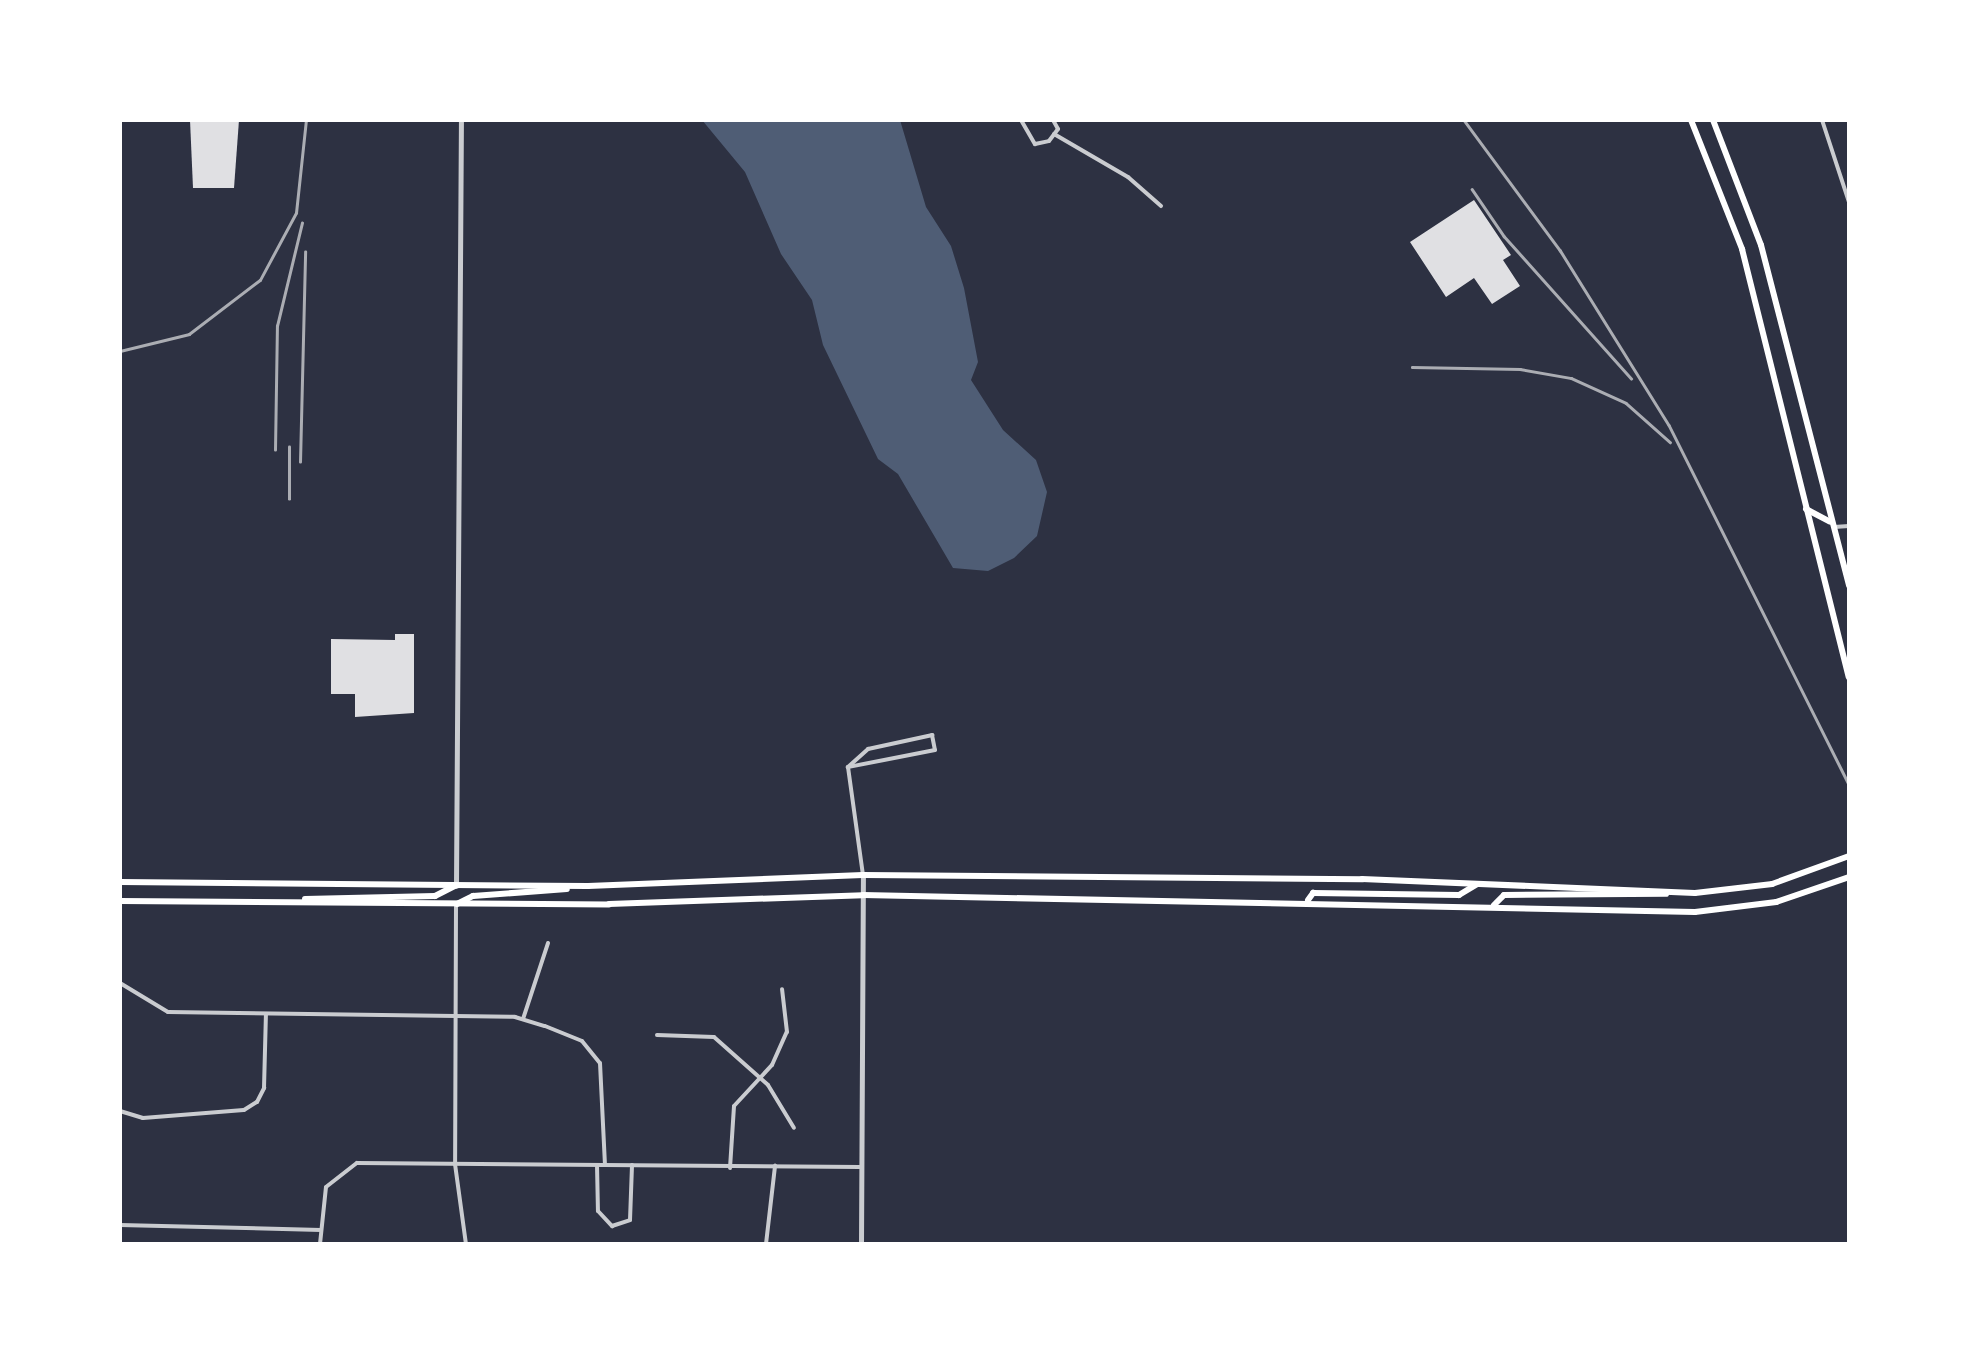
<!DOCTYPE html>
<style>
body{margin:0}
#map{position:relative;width:1969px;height:1364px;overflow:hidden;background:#2d3142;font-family:"Times New Roman",serif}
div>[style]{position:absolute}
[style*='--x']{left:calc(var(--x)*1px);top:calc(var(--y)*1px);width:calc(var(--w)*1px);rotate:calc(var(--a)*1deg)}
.water>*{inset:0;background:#4f5d75}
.building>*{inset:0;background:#e0e0e3}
.minor>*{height:4px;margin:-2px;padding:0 2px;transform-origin:2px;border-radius:2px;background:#caccd0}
.tertiary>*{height:5px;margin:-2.5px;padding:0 2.5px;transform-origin:2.5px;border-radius:2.5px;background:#caccd0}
.secondary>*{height:6px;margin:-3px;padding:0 3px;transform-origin:3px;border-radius:3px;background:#fff}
.primary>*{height:6px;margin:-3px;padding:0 3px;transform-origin:3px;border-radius:3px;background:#fff}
.rail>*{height:2.5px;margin:-1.25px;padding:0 1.25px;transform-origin:1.25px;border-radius:1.25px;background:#abadb3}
span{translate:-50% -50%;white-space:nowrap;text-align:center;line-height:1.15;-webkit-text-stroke:10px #fff;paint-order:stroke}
.frame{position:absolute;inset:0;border:122px solid #fff;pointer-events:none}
</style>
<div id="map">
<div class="water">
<div style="clip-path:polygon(702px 120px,900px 120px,926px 207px,951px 246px,964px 288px,978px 362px,971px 380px,1003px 430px,1036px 460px,1047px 492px,1037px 536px,1014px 558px,988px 571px,953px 568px,898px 474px,878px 459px,823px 345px,812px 300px,781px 254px,745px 172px)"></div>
</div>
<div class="building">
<div style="clip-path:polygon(190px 120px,239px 120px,234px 188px,193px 188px)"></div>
<div style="clip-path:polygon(1474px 200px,1511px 255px,1503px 260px,1520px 286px,1492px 304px,1474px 278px,1446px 297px,1410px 242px)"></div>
<div style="clip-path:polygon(395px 634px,414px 634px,414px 713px,355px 717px,355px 694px,331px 694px,331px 639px,395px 640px)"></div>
</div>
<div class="minor">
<div style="--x:1021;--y:120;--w:28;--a:60"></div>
<div style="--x:1035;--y:144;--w:14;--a:-12"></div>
<div style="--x:1049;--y:141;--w:15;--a:-53"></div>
<div style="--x:1058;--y:129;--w:10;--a:-119"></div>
<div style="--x:1822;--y:120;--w:86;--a:71.8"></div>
<div style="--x:1054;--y:134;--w:86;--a:30.2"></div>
<div style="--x:1128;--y:177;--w:44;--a:41.3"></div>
<div style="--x:1834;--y:527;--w:15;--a:-4"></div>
<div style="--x:848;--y:767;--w:27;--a:-42"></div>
<div style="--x:868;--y:749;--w:66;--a:-12.3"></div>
<div style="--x:932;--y:735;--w:15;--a:79"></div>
<div style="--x:935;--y:750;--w:89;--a:168.9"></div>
<div style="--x:848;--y:767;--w:109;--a:82.1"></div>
<div style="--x:456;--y:905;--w:259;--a:90.2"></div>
<div style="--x:455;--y:1164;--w:81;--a:82.2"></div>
<div style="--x:120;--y:983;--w:56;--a:31.1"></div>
<div style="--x:168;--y:1012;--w:347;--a:0.8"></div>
<div style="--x:515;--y:1017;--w:31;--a:17"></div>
<div style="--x:545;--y:1026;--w:40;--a:22"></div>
<div style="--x:582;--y:1041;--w:28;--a:51"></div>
<div style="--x:600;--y:1063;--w:102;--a:87.2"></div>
<div style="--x:523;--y:1019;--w:80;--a:-71.8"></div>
<div style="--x:657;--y:1035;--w:57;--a:2"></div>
<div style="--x:714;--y:1037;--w:72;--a:41.6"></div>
<div style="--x:768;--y:1085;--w:50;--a:58.8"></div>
<div style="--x:120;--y:1111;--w:24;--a:17"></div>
<div style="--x:143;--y:1118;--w:101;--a:-4.5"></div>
<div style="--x:244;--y:1110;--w:15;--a:-32"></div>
<div style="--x:257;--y:1102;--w:16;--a:-63"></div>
<div style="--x:264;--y:1088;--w:74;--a:-88.5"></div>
<div style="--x:597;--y:1165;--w:46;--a:88.8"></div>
<div style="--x:598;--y:1211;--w:21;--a:47"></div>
<div style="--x:612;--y:1226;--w:19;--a:-18"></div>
<div style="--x:630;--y:1220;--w:55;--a:-87.9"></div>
<div style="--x:730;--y:1168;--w:62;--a:-86.3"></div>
<div style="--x:734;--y:1106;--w:56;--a:-47.2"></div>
<div style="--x:772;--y:1065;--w:36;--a:-66"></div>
<div style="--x:787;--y:1032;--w:43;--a:-96.6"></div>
<div style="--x:120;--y:1225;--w:201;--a:1.4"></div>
<div style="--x:320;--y:1244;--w:57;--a:-84"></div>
<div style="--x:326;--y:1187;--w:39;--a:-38"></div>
<div style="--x:357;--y:1163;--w:503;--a:0.46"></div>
<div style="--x:766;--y:1244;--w:79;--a:-83.4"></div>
</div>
<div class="tertiary">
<div style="--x:456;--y:886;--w:766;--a:-89.63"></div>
<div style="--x:861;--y:1244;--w:369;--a:-89.7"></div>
</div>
<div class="secondary">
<div style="--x:120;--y:882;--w:468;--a:0.5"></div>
<div style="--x:588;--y:886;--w:275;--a:-2.3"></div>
<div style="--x:863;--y:875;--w:499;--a:0.5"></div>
<div style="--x:1362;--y:879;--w:333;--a:2.4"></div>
<div style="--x:1695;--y:893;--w:78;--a:-6.7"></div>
<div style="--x:1772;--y:884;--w:82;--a:-20"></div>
<div style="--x:305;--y:899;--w:130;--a:-1.3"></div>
<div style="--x:435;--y:896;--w:22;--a:-27"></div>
<div style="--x:1308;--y:900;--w:9;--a:-54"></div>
<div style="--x:1313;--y:893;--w:146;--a:0.8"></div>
<div style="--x:1459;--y:895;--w:21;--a:-31"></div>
<div style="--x:120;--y:901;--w:489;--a:0.4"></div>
<div style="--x:609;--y:904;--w:254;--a:-2"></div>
<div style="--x:863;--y:895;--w:832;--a:1.17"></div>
<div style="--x:1695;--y:912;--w:82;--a:-7"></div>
<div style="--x:1776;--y:902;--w:77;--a:-18.9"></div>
<div style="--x:457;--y:904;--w:18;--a:-27"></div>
<div style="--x:473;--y:896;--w:94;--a:-4.3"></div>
<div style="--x:1494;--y:905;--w:14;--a:-45"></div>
<div style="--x:1504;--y:895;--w:162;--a:-0.4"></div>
</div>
<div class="primary">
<div style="--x:1691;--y:120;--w:139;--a:68.4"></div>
<div style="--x:1742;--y:249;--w:441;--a:76"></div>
<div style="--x:1713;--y:120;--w:134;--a:69"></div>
<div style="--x:1761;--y:245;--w:352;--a:75.5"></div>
<div style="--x:1806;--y:509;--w:27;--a:28"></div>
</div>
<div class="rail">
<div style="--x:1464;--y:120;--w:162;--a:53.6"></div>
<div style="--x:1560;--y:250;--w:206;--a:58.1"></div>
<div style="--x:1669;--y:425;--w:402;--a:63.4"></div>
<div style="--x:1472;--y:189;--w:57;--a:55.8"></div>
<div style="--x:1504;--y:236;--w:191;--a:48.2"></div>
<div style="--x:120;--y:351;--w:71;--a:-13.8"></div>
<div style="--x:189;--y:334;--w:89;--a:-37.3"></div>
<div style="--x:260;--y:280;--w:76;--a:-61.8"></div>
<div style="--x:296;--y:213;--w:94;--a:-83.9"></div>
<div style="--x:1412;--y:367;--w:108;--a:1.1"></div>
<div style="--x:1520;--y:369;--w:52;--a:10"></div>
<div style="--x:1571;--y:378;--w:60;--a:24.4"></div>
<div style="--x:1626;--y:403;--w:59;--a:41.6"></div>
<div style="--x:275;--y:450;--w:124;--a:-89.1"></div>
<div style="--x:277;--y:326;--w:106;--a:-76.4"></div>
<div style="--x:300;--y:462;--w:210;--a:-88.6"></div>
<div style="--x:289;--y:499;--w:52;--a:-90"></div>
</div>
<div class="frame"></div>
</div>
